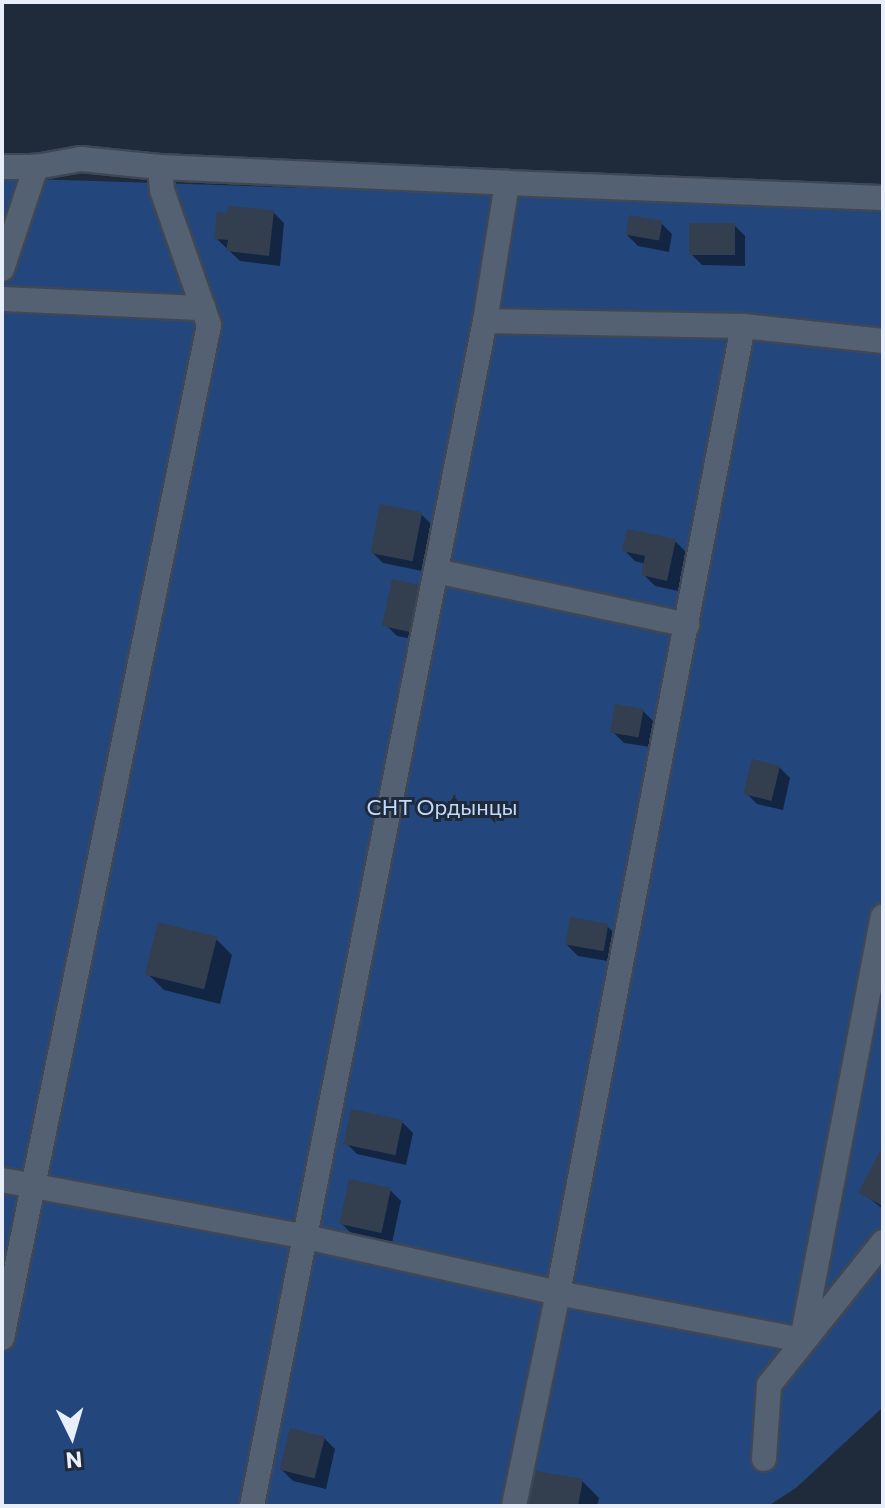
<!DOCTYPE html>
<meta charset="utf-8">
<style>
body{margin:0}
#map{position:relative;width:885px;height:1508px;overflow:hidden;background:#1f2a3a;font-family:Commissioner,sans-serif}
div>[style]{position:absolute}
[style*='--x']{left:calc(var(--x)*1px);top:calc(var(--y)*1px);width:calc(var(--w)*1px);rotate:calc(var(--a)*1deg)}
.green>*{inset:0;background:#23477c}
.shadow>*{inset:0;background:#0007}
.building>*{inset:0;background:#333e4f;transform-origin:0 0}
.roads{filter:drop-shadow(2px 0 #3f4755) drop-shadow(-2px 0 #3f4755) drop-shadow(0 2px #3f4755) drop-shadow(0 -2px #3f4755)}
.minor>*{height:24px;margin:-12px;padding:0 12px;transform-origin:12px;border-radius:12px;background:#546173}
span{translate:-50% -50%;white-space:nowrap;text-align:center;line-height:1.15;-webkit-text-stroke:6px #1f2a3a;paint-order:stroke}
.park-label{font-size:22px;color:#c3dafc}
.frame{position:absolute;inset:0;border:4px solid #e8effa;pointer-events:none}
.north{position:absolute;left:32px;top:1396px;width:80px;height:80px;-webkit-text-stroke:6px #1f2a3a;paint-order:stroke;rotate:175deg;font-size:22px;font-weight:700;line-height:32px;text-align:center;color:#e8effa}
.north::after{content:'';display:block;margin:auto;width:28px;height:36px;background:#e8effa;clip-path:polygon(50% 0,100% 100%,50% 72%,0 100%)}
</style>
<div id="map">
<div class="green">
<div style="clip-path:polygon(2px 178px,883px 207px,883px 1407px,796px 1488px,768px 1506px,2px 1506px)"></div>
</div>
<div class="shadow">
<div style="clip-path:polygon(273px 212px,284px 223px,280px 266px,240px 261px,216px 238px)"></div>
<div style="clip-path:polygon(661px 223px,672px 234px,669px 252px,638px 246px,627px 235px)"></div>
<div style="clip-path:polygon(734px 225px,745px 236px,745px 266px,702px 265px,691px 254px)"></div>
<div style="clip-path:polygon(421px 514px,432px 525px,422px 571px,383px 563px,372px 552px)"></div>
<div style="clip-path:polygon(675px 541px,686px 552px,678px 591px,655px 586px,644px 575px,646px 564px,635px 561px,624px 550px)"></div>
<div style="clip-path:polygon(420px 586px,423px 641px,397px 636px,386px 625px)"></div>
<div style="clip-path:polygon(643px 711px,654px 722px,650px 747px,624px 743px,613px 732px)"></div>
<div style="clip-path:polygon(779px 767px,790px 778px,783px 810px,757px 804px,746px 793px)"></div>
<div style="clip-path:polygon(607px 926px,618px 937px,613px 962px,578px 956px,567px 945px)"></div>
<div style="clip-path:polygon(216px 939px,232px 955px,220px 1004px,164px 990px,147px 973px)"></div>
<div style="clip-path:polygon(402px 1122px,413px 1133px,406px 1165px,357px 1154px,346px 1143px)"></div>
<div style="clip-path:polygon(883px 1153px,883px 1209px,861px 1192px)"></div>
<div style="clip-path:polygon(390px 1190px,401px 1201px,392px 1243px,353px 1235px,342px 1224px)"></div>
<div style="clip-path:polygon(324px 1438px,335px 1449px,326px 1489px,293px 1481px,282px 1470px)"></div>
<div style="clip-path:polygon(582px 1481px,599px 1498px,597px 1506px,525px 1506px)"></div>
</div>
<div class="building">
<div style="clip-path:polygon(228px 206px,274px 210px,269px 256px,226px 251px,228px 240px,214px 239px,217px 212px,227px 213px)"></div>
<div style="left:629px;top:215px;width:34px;height:20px;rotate:10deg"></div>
<div style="left:689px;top:223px;width:46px;height:32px"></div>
<div style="left:380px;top:504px;width:43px;height:50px;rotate:11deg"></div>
<div style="clip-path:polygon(627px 529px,676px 539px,667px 581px,641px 575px,645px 556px,622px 551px)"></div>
<div style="left:392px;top:579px;width:30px;height:48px;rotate:12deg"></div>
<div style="left:615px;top:704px;width:29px;height:29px;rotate:10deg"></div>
<div style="left:752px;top:759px;width:29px;height:36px;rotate:14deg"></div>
<div style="left:570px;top:917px;width:39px;height:28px;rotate:10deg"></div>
<div style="left:158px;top:922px;width:61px;height:54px;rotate:14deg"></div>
<div style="left:351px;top:1109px;width:53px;height:36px;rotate:12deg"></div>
<div style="clip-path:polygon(881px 1149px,883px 1151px,883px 1206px,858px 1193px)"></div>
<div style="left:349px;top:1179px;width:43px;height:46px;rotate:12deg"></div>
<div style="left:290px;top:1428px;width:36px;height:43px;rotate:14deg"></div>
<div style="clip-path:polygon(530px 1470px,583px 1479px,578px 1506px,523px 1506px)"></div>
</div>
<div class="roads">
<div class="minor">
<div style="--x:2;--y:167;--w:34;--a:0"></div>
<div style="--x:36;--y:167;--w:46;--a:-10.1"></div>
<div style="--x:81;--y:159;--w:79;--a:5.8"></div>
<div style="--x:160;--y:167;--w:347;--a:2.6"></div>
<div style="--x:2;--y:269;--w:108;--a:-71.6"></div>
<div style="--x:2;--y:299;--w:202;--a:2.6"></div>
<div style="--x:485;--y:321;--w:258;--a:1.1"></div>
<div style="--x:743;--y:326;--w:985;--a:100.83"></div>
<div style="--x:558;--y:1293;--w:217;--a:101.7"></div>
<div style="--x:743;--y:326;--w:141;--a:6.1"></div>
<div style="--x:436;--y:571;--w:257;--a:12.1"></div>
<div style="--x:2;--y:1180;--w:309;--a:10.6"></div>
<div style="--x:306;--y:1237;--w:258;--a:12.5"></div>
<div style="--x:558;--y:1293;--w:248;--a:10.9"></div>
<div style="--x:802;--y:1340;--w:431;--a:-79.2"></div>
<div style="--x:2;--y:1338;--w:1034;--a:-78.45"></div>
<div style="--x:209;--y:325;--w:143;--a:-109.2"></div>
<div style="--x:162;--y:190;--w:23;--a:-95"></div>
<div style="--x:764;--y:1459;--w:74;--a:-86.1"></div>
<div style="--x:769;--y:1385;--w:183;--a:-51.4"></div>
<div style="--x:252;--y:1506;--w:1208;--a:-78.88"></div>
<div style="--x:485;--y:321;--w:140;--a:-80.9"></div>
<div style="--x:507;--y:183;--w:376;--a:2.3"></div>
</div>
</div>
<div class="park-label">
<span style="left:442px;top:807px">СНТ Ордынцы</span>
</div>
<div class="frame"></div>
<div class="north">N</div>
</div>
